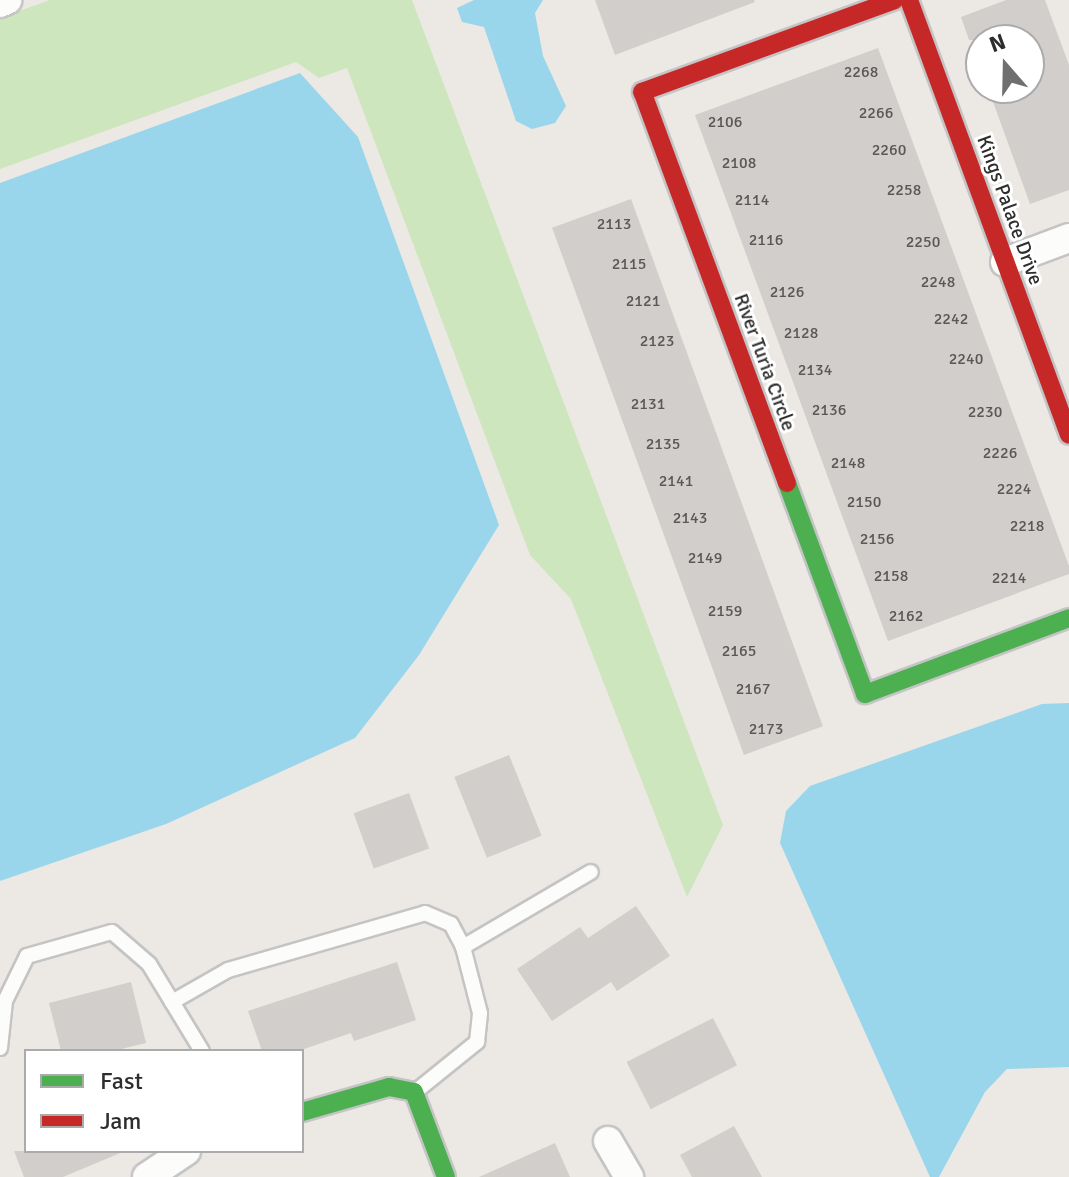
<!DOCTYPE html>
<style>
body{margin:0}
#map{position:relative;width:1069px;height:1177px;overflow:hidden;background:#ece8e4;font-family:Signika,sans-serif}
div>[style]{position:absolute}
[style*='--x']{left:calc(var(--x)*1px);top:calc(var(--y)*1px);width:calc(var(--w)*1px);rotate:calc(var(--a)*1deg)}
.green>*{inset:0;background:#cee6be}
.water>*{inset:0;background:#99d6ec}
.building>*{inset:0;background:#d1cecb;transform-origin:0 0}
.roads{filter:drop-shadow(2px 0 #c5c4c5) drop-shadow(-2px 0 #c5c4c5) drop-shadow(0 2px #c5c4c5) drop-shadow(0 -2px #c5c4c5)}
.lane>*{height:14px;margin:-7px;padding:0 7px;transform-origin:7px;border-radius:7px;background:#fcfcfb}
.street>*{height:28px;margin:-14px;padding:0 14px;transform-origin:14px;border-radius:14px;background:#fcfcfb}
.fast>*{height:18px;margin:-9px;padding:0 9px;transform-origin:9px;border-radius:9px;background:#4caf50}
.jam>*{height:18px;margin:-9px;padding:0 9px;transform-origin:9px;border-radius:9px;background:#c62828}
span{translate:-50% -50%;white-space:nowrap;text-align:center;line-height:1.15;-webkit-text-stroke:6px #fff;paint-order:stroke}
.number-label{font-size:16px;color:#585857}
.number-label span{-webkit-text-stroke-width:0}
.street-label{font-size:20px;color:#2e2e2e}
.legend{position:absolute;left:24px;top:1049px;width:280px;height:104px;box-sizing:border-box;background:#fff;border:2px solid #ababab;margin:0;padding:10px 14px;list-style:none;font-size:24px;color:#2e2e2e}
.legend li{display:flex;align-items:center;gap:16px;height:40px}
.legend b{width:40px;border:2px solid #ababab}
.north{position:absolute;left:965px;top:24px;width:80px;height:80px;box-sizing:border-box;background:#fff;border:2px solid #ababab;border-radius:50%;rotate:340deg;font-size:22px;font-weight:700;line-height:32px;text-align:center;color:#2e2e2e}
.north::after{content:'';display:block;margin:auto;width:28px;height:36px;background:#706f6e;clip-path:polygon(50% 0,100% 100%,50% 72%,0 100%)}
</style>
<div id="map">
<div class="green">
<div style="clip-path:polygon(50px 0,412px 0,723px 825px,687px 897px,571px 599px,530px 555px,347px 68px,319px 78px,296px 62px,0 169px,0 18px)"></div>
</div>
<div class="water">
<div style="clip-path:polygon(474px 0,543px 0,535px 13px,543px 56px,566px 106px,555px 123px,532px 129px,516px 121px,484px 27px,462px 22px,457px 8px)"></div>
<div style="clip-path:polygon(300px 73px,358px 137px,499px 525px,419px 655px,355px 738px,166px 824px,0 881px,0 183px)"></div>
<div style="clip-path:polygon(1069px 703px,1069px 1067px,1007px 1069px,985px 1092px,939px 1177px,930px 1177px,780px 843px,786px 811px,810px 786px,1042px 704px)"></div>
</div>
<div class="building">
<div style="clip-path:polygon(595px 0,754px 0,755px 2px,615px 55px)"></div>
<div style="clip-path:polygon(1006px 0,1045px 0,1069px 65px,1069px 190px,1030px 204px,988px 88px,1029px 88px,1029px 40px,969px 40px,961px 17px)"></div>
<div style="clip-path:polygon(878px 48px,1069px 566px,1069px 574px,888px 641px,695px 115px)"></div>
<div style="left:631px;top:199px;width:561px;height:84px;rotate:70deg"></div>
<div style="left:509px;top:755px;width:87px;height:59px;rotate:68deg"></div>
<div style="left:409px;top:793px;width:59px;height:59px;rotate:70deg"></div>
<div style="clip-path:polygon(636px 906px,670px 956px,617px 991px,611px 982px,552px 1021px,517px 969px,580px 927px,588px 938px)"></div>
<div style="clip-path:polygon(397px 962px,416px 1020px,354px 1041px,351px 1033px,298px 1051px,262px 1051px,248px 1011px)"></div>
<div style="clip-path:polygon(131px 982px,146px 1043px,113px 1051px,61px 1051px,49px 1003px)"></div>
<div style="left:713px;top:1018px;width:53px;height:97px;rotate:63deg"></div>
<div style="clip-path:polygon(734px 1126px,762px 1177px,692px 1177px,680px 1155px)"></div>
<div style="clip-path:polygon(555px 1143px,570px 1177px,479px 1177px)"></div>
<div style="clip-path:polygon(14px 1151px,125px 1151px,63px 1177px,24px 1177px)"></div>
</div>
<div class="roads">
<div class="lane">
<div style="--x:172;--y:1002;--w:64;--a:-29.7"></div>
<div style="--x:228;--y:970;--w:205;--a:-16.1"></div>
<div style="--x:425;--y:913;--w:28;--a:23"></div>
<div style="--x:451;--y:924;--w:26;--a:62"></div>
<div style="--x:0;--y:1048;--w:47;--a:-83.9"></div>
<div style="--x:5;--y:1001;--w:50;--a:-63.9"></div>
<div style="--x:27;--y:956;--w:88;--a:-15.8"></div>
<div style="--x:112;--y:932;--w:49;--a:40.9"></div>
<div style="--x:149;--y:964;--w:102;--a:58.7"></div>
<div style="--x:415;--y:1092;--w:80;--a:-38.9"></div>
<div style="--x:477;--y:1042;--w:29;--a:-84"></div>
<div style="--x:480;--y:1013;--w:68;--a:-104.4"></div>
<div style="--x:463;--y:947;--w:148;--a:-30.4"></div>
</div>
<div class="street">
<div style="--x:0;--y:3;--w:8;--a:-23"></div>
<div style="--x:1005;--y:262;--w:68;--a:-20.6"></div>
<div style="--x:608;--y:1141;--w:42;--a:59.7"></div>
<div style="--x:147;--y:1177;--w:47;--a:-33.7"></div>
</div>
<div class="fast">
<div style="--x:787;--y:483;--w:225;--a:69.7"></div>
<div style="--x:865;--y:694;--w:218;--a:-20.4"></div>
<div style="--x:302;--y:1112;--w:91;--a:-16"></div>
<div style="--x:389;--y:1087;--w:25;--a:11"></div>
<div style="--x:414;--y:1092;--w:91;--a:69.4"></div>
</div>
<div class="jam">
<div style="--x:909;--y:0;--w:463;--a:69.8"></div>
<div style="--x:787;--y:483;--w:417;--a:-110.3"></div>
<div style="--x:642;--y:92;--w:269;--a:-20"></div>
</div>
</div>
<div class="number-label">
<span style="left:861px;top:72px">2268</span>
<span style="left:876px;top:113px">2266</span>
<span style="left:725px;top:122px">2106</span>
<span style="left:889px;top:150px">2260</span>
<span style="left:739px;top:163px">2108</span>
<span style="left:904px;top:190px">2258</span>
<span style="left:752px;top:200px">2114</span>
<span style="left:614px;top:224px">2113</span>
<span style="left:766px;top:240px">2116</span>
<span style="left:923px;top:242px">2250</span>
<span style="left:629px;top:264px">2115</span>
<span style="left:938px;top:282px">2248</span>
<span style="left:787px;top:292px">2126</span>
<span style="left:643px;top:301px">2121</span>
<span style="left:951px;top:319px">2242</span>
<span style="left:801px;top:333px">2128</span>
<span style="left:657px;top:341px">2123</span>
<span style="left:966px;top:359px">2240</span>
<span style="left:815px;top:370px">2134</span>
<span style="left:648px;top:404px">2131</span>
<span style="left:829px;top:410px">2136</span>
<span style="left:985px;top:412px">2230</span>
<span style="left:663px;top:444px">2135</span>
<span style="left:1000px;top:453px">2226</span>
<span style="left:848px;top:463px">2148</span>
<span style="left:676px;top:481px">2141</span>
<span style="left:1014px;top:489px">2224</span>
<span style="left:864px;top:502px">2150</span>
<span style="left:690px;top:518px">2143</span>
<span style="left:1027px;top:526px">2218</span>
<span style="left:877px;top:539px">2156</span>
<span style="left:705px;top:558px">2149</span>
<span style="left:891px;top:576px">2158</span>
<span style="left:1009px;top:578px">2214</span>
<span style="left:725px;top:611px">2159</span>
<span style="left:906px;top:616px">2162</span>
<span style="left:739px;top:651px">2165</span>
<span style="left:753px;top:689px">2167</span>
<span style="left:766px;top:729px">2173</span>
</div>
<div class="street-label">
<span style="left:1010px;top:210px;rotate:70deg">Kings Palace Drive</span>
<span style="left:765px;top:362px;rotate:70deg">River Turia Circle</span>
</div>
<ul class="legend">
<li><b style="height:10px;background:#4caf50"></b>Fast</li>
<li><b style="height:10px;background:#c62828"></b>Jam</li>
</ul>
<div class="north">N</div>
</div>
